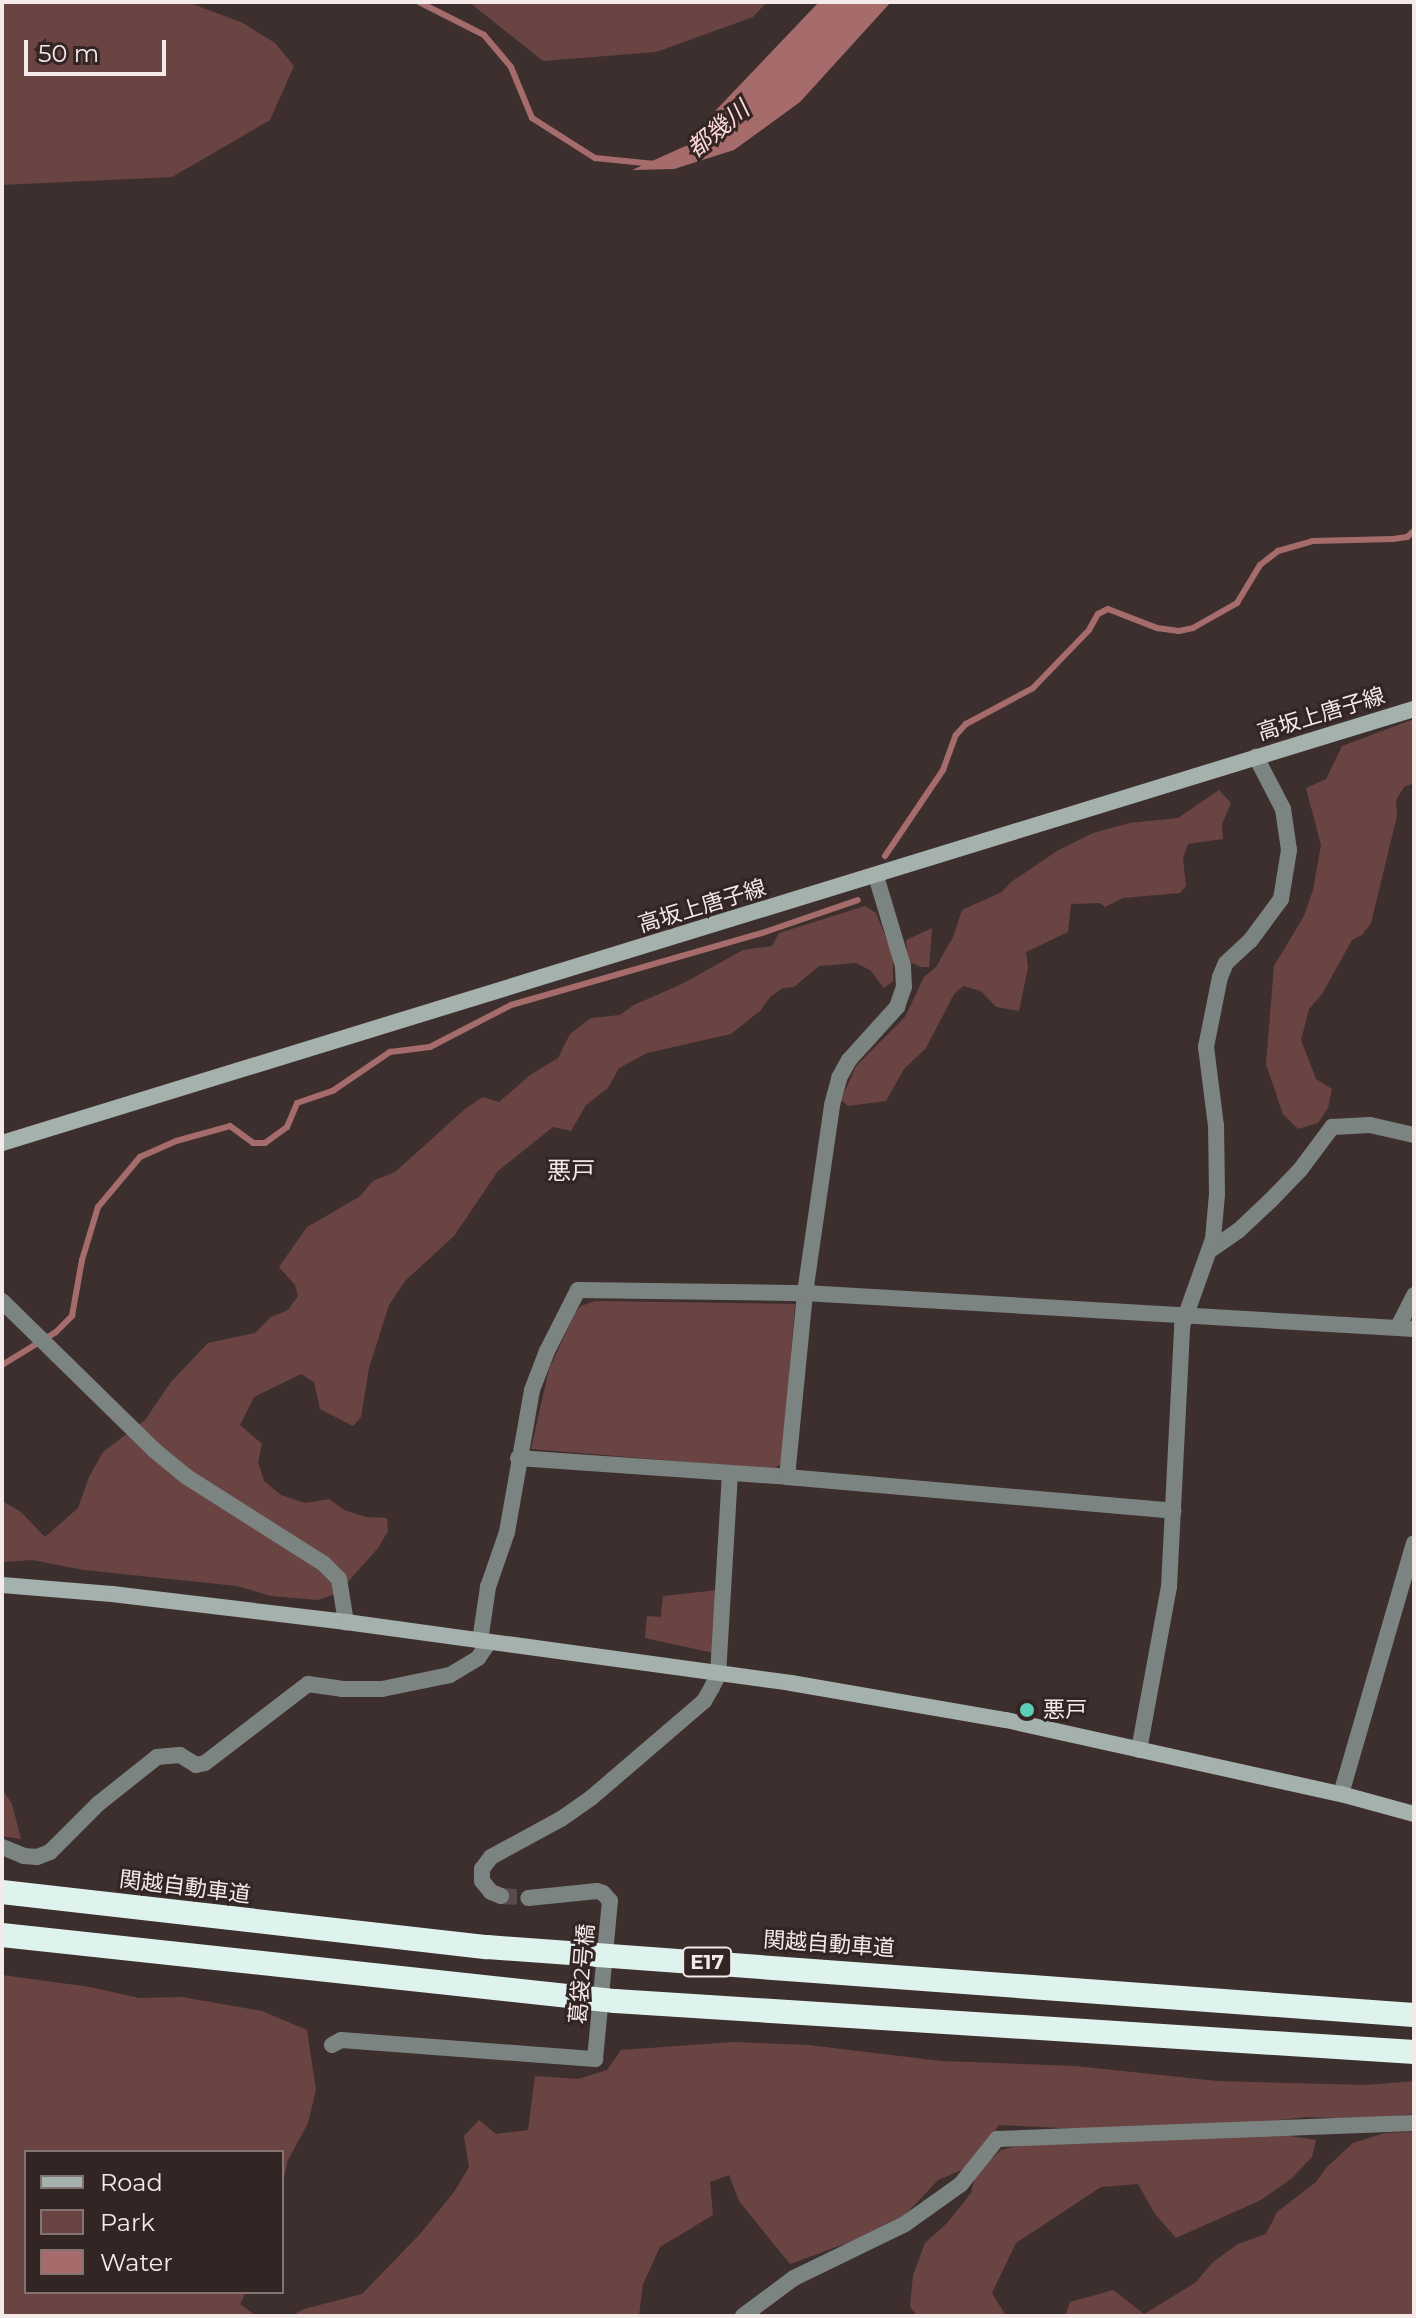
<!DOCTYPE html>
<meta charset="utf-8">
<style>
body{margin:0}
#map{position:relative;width:1416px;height:2318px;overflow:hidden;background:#3e2f2f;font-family:Montserrat,"Noto Sans JP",sans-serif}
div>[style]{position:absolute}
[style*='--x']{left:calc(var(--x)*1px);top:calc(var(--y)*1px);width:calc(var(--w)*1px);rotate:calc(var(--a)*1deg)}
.green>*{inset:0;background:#6a4443}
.water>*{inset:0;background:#a66c6b}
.stream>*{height:6px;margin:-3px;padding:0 3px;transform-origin:3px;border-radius:3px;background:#a66c6b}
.street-tunnel>*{height:16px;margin-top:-8px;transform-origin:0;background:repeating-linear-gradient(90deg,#594b4b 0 16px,transparent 0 24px)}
.street>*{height:16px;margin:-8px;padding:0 8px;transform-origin:8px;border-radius:8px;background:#7c8482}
.secondary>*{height:16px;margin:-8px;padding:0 8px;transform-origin:8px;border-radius:8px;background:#a4b1ad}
.highway>*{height:24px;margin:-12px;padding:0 12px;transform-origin:12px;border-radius:12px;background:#dff3ee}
.dots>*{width:22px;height:22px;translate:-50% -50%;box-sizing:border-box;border:4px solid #342525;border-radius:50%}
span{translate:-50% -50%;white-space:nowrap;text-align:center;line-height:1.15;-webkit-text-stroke:6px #342525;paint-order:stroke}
.shield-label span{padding:2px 6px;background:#342525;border:2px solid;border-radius:6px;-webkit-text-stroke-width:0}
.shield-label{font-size:20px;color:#f4eae9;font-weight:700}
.street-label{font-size:22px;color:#f4eae9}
.poi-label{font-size:22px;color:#f4eae9}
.left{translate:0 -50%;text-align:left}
.water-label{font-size:24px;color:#fed9d7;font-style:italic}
.neighbourhood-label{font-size:24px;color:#f4eae9}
.frame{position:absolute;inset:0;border:4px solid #f4eae9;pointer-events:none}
.legend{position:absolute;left:24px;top:2150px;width:260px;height:144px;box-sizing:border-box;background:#342525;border:2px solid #817473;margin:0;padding:10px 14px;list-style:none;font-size:24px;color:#f4eae9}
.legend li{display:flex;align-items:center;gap:16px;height:40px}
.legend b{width:40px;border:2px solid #817473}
.scale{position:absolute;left:24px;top:40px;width:142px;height:36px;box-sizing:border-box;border:4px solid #f4eae9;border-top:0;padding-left:10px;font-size:24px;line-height:28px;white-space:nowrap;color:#f4eae9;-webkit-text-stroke:6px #342525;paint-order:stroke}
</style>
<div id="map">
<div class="green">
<div style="clip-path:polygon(2px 2px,187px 2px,243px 23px,275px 43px,294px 66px,270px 120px,172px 177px,2px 185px)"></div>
<div style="clip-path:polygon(469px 2px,767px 2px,753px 17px,656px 52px,543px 61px)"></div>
<div style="clip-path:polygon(1414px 719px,1414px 783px,1404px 787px,1396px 800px,1397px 816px,1371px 923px,1362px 935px,1352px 940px,1322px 994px,1309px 1009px,1301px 1040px,1316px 1079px,1332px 1089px,1328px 1108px,1318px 1123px,1298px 1129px,1283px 1114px,1266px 1064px,1274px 966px,1304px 916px,1313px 890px,1321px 845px,1306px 788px,1326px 779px,1342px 746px)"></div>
<div style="clip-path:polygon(1219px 790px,1231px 803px,1222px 824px,1223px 839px,1188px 844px,1183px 858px,1186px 886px,1180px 893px,1123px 898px,1105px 907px,1100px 903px,1071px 904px,1068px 932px,1026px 952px,1028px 968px,1019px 1011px,996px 1007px,981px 991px,963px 986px,954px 994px,926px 1048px,904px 1069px,886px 1101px,848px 1106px,841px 1100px,856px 1066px,905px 1017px,924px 977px,936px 967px,953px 937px,962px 910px,1002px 892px,1011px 882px,1057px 851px,1093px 833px,1130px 823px,1178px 818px)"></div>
<div style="clip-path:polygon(865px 906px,876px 913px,893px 955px,893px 981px,884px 988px,870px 970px,856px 963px,819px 966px,794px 987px,783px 988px,770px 997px,761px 1010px,731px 1034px,647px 1053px,619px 1068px,608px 1088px,586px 1105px,571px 1131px,553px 1127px,498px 1171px,454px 1236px,405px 1281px,389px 1305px,369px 1368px,361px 1417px,353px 1426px,320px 1409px,314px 1382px,301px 1374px,254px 1397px,240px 1425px,262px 1444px,258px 1462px,264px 1481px,281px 1495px,305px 1503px,329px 1499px,344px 1510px,366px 1517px,387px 1518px,388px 1531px,378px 1548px,338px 1593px,318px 1600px,271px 1596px,237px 1586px,84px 1570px,32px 1560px,2px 1562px,2px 1501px,21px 1512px,45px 1537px,78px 1508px,89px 1477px,103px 1452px,145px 1420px,171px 1382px,208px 1343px,255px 1333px,271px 1317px,288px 1310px,298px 1296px,295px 1285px,279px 1267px,307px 1227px,359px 1197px,373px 1181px,395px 1172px,465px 1109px,483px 1097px,499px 1102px,530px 1075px,558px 1058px,570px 1034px,591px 1018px,620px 1015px,634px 1005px,682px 984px,743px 950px,772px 946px,779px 933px)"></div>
<div style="clip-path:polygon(932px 928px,929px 967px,921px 967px,908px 961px,906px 940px)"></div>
<div style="clip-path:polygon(595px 1301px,795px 1304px,782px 1463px,774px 1469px,531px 1449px,549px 1369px,575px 1313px,581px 1306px)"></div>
<div style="clip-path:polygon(718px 1590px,714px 1653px,645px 1638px,647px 1616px,661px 1617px,663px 1596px)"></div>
<div style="clip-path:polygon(2px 1789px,12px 1804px,21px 1839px,2px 1836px)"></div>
<div style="clip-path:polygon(2px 1975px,90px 1987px,139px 1998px,182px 1997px,262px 2011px,307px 2030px,316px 2090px,308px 2123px,287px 2162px,282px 2192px,282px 2152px,26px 2152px,26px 2292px,246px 2292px,240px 2304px,256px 2316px,2px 2316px)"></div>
<div style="clip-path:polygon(734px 2042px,808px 2045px,941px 2061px,1075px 2066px,1217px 2081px,1366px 2085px,1414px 2081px,1414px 2114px,1363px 2119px,1307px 2117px,1208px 2128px,1121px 2131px,999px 2125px,969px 2167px,938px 2180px,896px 2225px,790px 2264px,739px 2201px,729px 2175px,710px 2182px,713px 2215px,660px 2247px,643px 2284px,639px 2316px,291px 2316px,304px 2309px,362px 2294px,420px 2234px,454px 2192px,469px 2167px,464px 2136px,479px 2120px,496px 2134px,528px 2130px,535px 2076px,578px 2079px,607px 2070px,621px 2050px)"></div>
<div style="clip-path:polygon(1414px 2132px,1414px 2316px,1065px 2316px,1070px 2302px,1113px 2290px,1144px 2314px,1195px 2283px,1213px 2262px,1238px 2244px,1266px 2234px,1277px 2212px,1316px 2182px,1327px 2167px,1353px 2143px,1385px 2133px)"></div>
<div style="clip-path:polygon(1276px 2134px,1316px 2140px,1312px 2157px,1291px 2179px,1261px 2200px,1176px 2238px,1155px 2214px,1138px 2184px,1101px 2187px,1016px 2243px,992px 2293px,1006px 2316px,918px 2316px,910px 2307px,913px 2275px,925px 2243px,947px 2223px,971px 2193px,976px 2173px,1001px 2150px,1031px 2142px)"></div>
</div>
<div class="water">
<div style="clip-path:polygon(819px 2px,891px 2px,800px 102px,734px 150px,674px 169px,632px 170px,690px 144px,717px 109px)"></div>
</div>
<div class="stream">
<div style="--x:419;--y:2;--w:73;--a:26.9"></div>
<div style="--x:484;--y:35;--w:42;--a:49.8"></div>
<div style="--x:511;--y:67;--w:55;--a:67.6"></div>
<div style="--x:532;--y:118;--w:75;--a:32.4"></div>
<div style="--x:595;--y:158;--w:60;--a:5.7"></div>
<div style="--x:885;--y:856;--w:104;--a:-56"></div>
<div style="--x:943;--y:770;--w:37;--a:-70"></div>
<div style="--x:956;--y:735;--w:15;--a:-48"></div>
<div style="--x:966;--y:724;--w:76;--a:-28.2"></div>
<div style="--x:1033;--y:688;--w:81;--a:-46"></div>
<div style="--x:1089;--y:630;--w:18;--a:-61"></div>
<div style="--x:1098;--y:614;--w:11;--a:-27"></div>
<div style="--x:1108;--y:609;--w:53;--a:21.2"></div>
<div style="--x:1157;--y:628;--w:22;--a:8"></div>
<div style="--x:1179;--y:631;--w:14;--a:-12"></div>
<div style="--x:1193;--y:628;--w:51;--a:-29.6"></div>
<div style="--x:1237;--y:603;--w:44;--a:-58.8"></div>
<div style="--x:1260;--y:565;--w:23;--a:-38"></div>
<div style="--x:1278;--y:551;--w:36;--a:-16"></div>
<div style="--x:1313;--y:541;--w:80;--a:-1.4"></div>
<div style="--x:1393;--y:539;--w:14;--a:-8"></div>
<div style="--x:1407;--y:537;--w:9;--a:-41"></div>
<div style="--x:2;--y:1365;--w:63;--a:-31.4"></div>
<div style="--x:56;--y:1332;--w:23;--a:-45"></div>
<div style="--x:72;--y:1316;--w:57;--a:-79.9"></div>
<div style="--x:82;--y:1260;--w:55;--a:-73.2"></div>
<div style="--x:98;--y:1207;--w:65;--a:-50"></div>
<div style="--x:140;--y:1157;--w:39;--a:-24"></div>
<div style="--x:176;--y:1141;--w:56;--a:-15.5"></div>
<div style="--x:230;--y:1126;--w:29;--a:36"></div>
<div style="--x:253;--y:1143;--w:12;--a:0"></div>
<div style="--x:265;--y:1143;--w:27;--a:-36"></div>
<div style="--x:287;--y:1127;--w:26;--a:-67"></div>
<div style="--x:297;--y:1103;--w:39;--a:-19"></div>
<div style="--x:334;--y:1090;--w:68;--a:-34.2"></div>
<div style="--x:390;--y:1052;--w:40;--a:-7.1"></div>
<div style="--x:430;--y:1047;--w:91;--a:-27.4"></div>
<div style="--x:511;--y:1005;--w:264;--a:-16"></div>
<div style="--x:765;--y:932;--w:98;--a:-19"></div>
</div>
<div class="street-tunnel">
<div style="--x:501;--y:1896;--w:27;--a:4"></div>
</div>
<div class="street">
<div style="--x:1212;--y:1249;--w:32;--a:-35"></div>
<div style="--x:1238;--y:1231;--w:45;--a:-43.2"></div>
<div style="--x:1271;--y:1200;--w:42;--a:-46"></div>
<div style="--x:1300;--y:1170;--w:54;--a:-53.3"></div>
<div style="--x:1332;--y:1127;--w:38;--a:-3"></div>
<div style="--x:1370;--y:1125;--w:45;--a:12.8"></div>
<div style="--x:2;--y:1301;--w:213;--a:44.4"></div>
<div style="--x:154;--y:1450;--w:43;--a:39.3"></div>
<div style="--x:187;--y:1477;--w:162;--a:32.4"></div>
<div style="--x:324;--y:1564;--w:21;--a:45"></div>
<div style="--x:339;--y:1579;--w:44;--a:80.8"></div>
<div style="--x:1398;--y:1327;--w:36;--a:-63"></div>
<div style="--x:518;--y:1458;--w:270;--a:4"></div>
<div style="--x:787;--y:1477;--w:388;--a:5"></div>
<div style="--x:787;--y:1477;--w:185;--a:-84.4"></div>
<div style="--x:805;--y:1293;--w:190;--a:-81.8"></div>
<div style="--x:832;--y:1105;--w:28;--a:-75"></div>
<div style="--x:839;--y:1078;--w:21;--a:-61"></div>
<div style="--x:849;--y:1060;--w:72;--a:-47.8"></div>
<div style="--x:897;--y:1007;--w:21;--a:-71"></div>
<div style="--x:904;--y:987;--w:21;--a:-93"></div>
<div style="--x:903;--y:966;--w:94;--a:-106.7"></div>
<div style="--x:480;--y:1641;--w:55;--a:-81.6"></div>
<div style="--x:488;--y:1587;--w:58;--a:-70.9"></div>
<div style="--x:507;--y:1532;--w:144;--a:-80"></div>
<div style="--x:532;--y:1390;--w:42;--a:-69"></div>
<div style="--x:547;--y:1351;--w:68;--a:-63.1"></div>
<div style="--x:578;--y:1290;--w:227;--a:0.8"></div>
<div style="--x:805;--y:1293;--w:610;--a:3.38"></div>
<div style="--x:1139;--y:1750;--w:166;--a:-79.6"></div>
<div style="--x:1169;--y:1587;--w:261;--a:-87.1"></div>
<div style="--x:1182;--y:1326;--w:92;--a:-70.4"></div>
<div style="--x:1213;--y:1239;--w:45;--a:-84.9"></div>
<div style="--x:1217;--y:1194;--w:68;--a:-90.8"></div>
<div style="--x:1216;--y:1126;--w:80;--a:-97.2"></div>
<div style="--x:1206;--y:1047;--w:71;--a:-78.7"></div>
<div style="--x:1220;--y:977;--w:15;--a:-67"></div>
<div style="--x:1226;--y:963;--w:33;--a:-43"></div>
<div style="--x:1250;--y:941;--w:52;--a:-53.6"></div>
<div style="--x:1281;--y:899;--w:50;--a:-80.7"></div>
<div style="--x:1289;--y:850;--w:41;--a:-98.3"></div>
<div style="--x:1283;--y:809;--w:59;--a:-117.4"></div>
<div style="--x:1341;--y:1794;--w:261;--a:-73.8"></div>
<div style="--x:2;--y:1847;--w:24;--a:22"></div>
<div style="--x:24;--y:1856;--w:13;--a:4"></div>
<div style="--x:37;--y:1857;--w:14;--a:-21"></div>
<div style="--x:50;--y:1852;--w:68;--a:-45"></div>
<div style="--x:98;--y:1804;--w:75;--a:-38.5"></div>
<div style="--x:157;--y:1757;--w:23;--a:-5"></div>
<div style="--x:180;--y:1755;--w:19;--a:32"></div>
<div style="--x:196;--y:1765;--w:9;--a:-13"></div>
<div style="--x:205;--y:1763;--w:130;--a:-37.5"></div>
<div style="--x:308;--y:1684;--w:34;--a:8"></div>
<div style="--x:342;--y:1689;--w:40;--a:0"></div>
<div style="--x:382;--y:1689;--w:69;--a:-11.6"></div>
<div style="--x:450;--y:1675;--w:33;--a:-31"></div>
<div style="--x:478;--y:1658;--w:19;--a:-55"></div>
<div style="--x:501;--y:1896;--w:11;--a:-158"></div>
<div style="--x:491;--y:1892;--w:14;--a:-129"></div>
<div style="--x:482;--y:1881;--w:12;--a:-90"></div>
<div style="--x:482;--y:1869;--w:15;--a:-53"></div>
<div style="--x:491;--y:1857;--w:80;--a:-28.5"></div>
<div style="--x:561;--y:1819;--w:37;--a:-35"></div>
<div style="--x:591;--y:1798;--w:149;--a:-40.6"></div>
<div style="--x:704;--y:1701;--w:16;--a:-60"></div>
<div style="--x:712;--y:1687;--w:13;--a:-63"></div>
<div style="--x:718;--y:1675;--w:202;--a:-86.6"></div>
<div style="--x:332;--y:2045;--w:10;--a:-29"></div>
<div style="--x:341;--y:2040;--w:255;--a:4.3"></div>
<div style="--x:595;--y:2059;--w:159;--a:-84.6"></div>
<div style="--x:610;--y:1901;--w:11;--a:-131"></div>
<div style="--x:603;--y:1893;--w:6;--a:-162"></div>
<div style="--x:597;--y:1891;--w:69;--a:174.2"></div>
<div style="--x:743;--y:2316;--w:64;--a:-36.7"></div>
<div style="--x:794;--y:2278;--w:123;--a:-25.9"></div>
<div style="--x:905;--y:2224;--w:69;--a:-35.5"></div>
<div style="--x:961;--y:2184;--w:58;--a:-51.3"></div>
<div style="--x:997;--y:2139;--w:417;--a:-2.2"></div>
</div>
<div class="secondary">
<div style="--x:2;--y:1143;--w:1477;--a:-17.09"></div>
<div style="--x:2;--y:1585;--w:110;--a:4.7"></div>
<div style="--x:112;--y:1594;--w:236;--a:6.8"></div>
<div style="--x:346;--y:1622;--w:449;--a:7.8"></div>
<div style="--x:791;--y:1683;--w:218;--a:9.8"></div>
<div style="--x:1006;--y:1720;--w:343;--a:12.5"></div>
<div style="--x:1341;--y:1794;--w:76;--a:15.3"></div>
</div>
<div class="highway">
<div style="--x:2;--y:1892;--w:488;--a:6.5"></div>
<div style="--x:487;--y:1947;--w:929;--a:4.2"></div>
<div style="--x:2;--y:1935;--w:617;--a:6.15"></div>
<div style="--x:615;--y:2001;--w:801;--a:3.65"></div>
</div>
<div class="dots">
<div style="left:1027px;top:1710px;background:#5dceb8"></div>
</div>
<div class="shield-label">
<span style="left:707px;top:1962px">E17</span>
</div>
<div class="street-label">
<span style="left:1321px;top:714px;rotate:-17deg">高坂上唐子線</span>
<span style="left:702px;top:906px;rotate:-17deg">高坂上唐子線</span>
<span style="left:185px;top:1887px;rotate:7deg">関越自動車道</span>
<span style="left:829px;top:1944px;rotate:4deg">関越自動車道</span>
<span style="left:582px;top:1974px;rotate:-85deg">葛袋2号橋</span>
</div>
<div class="poi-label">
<span class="left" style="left:1043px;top:1710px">悪戸</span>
</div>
<div class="water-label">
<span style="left:718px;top:129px;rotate:-40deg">都幾川</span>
</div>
<div class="neighbourhood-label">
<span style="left:571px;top:1171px">悪戸</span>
</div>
<div class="frame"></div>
<ul class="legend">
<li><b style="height:10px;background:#a4b1ad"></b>Road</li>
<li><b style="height:22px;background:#6a4443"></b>Park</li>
<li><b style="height:22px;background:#a66c6b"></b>Water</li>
</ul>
<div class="scale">50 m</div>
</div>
